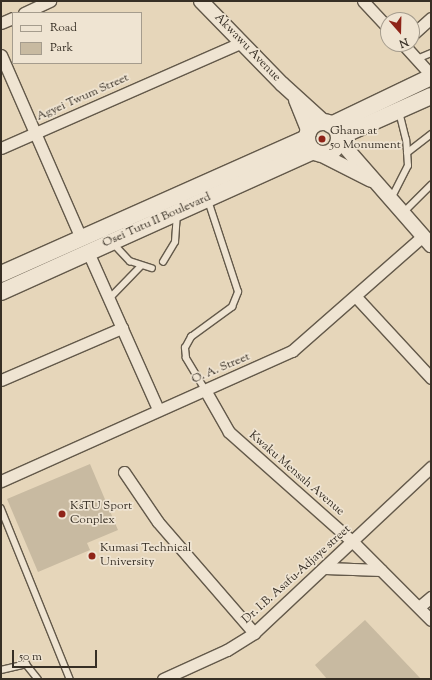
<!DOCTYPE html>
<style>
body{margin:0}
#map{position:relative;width:432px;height:680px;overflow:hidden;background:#e6d6ba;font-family:"Sorts Mill Goudy",serif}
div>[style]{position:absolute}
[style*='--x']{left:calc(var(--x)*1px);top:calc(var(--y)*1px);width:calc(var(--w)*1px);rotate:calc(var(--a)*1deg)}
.green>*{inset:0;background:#c8baa1}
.roads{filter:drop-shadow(1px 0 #63594a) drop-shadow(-1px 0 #63594a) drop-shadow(0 1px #63594a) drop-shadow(0 -1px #63594a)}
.service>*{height:5.5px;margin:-2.75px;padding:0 2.75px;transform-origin:2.75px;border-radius:2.75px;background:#efe4d2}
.minor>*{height:11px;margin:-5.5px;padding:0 5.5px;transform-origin:5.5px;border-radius:5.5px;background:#efe4d2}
.tertiary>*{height:14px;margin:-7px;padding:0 7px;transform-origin:7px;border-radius:7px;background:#efe4d2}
.secondary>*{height:16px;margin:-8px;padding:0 8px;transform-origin:8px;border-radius:8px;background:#efe4d2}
.secondary>.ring{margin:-8px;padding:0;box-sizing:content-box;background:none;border:16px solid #efe4d2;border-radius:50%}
.dots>*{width:11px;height:11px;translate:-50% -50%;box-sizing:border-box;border:2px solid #efe4d2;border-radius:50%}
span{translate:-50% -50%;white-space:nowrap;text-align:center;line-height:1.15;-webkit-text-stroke:3.5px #efe4d2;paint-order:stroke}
.street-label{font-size:12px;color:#372f25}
.poi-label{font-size:12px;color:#372f25}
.left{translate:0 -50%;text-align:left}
.frame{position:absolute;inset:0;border:2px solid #372f25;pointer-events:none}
.legend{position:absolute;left:12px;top:12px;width:130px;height:52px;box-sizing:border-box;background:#efe4d2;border:1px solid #a59c8d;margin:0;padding:5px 7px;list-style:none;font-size:12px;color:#372f25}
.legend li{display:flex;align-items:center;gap:8px;height:20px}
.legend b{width:20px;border:1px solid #a59c8d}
.north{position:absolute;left:380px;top:12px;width:40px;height:40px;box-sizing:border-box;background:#efe4d2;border:1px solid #a59c8d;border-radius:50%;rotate:160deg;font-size:11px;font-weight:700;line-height:16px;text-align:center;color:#372f25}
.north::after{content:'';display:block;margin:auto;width:14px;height:18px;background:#8f2418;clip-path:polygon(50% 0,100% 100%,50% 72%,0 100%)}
.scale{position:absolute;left:12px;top:650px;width:85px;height:18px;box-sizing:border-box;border:2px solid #372f25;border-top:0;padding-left:5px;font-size:12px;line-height:14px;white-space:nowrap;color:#372f25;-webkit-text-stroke:3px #efe4d2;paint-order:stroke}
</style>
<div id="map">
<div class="green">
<div style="clip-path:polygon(90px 464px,118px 530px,87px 543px,90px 550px,38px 572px,7px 499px)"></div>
<div style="clip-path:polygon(365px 620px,421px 679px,327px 679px,315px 665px)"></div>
</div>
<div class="roads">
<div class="service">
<div style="--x:417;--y:59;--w:15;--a:-23"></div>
<div style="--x:407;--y:153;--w:31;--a:-38"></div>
<div style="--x:391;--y:199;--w:37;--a:-63"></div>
<div style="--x:408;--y:166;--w:26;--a:-94"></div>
<div style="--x:406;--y:140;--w:29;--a:-104"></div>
<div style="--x:403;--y:213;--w:40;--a:-45"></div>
<div style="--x:113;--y:243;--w:25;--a:47"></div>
<div style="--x:130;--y:261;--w:23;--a:18"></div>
<div style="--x:163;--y:262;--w:23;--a:-59"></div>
<div style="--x:175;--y:242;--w:28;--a:-86"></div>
<div style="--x:109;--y:299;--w:45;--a:-45.9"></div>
<div style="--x:205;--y:390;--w:37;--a:-121"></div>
<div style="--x:186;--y:358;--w:10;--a:-96"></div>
<div style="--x:185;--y:348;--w:13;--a:-61"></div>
<div style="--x:191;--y:337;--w:51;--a:-36.2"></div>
<div style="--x:232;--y:307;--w:16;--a:-68"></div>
<div style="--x:238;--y:292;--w:96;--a:-108.2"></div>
<div style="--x:1;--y:508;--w:184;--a:68"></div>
<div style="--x:1;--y:670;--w:26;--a:-13"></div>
<div style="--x:26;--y:664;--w:19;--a:51"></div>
</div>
<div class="minor">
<div style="--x:363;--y:1;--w:37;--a:47"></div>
<div style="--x:24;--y:13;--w:29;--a:-25"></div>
<div style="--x:1;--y:23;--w:13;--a:-23"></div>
<div style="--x:412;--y:35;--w:25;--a:-42"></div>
<div style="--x:403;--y:44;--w:42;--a:47.9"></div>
<div style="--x:1;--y:55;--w:200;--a:66.4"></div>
<div style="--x:1;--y:148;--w:263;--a:-23.7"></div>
<div style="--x:88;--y:252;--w:172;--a:66"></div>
<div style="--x:357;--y:298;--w:109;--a:47.2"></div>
<div style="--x:1;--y:380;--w:132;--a:-23.3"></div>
<div style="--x:205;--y:390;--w:48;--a:60.3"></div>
<div style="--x:229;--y:432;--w:166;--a:41.6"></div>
<div style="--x:353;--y:542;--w:110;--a:45"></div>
<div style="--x:124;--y:472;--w:60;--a:55.8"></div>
<div style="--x:158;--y:522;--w:147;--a:49.1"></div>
<div style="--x:1;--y:481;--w:319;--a:-24.1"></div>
<div style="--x:292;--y:351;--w:174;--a:-41.3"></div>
<div style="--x:325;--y:568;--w:56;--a:2"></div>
<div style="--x:419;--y:607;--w:16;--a:-40"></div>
<div style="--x:163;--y:679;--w:70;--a:-24.4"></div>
<div style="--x:227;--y:650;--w:32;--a:-32"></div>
<div style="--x:254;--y:633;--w:243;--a:-43.2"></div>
</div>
<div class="tertiary">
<div style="--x:201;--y:1;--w:116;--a:45.7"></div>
<div style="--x:282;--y:84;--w:58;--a:42.2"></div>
<div style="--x:296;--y:100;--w:35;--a:68"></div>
<div style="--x:339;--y:140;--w:140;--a:48.8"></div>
<div style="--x:320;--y:154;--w:57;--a:27"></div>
</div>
<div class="secondary">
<div class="ring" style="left:307px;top:122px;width:16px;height:16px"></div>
<div style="--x:331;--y:125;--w:111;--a:-25.6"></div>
<div style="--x:339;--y:137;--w:101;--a:-24"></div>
<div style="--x:1;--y:274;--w:335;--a:-24"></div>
<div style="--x:1;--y:292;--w:343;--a:-24.3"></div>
</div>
</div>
<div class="dots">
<div style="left:322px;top:139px;background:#8f2418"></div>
<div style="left:62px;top:514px;background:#8f2418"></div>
<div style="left:92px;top:556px;background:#8f2418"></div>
</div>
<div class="street-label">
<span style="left:247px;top:48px;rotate:46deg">Akwawu Avenue</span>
<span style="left:83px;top:98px;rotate:-24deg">Agyei Twum Street</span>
<span style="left:157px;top:221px;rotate:-24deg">Osei Tutu II Boulevard</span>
<span style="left:221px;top:369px;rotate:-23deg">O. A. Street</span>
<span style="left:296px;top:474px;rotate:41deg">Kwaku Mensah Avenue</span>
<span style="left:297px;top:575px;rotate:-42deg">Dr. I.B. Asafu-Adjaye street</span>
</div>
<div class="poi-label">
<span class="left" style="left:330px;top:139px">Ghana at<br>50 Monument</span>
<span class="left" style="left:70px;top:514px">KsTU Sport<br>Conplex</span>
<span class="left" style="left:100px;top:556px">Kumasi Technical<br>University</span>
</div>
<div class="frame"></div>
<ul class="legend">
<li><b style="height:5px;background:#efe4d2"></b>Road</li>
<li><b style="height:11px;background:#c8baa1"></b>Park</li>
</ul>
<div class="north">N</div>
<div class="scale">50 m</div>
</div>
